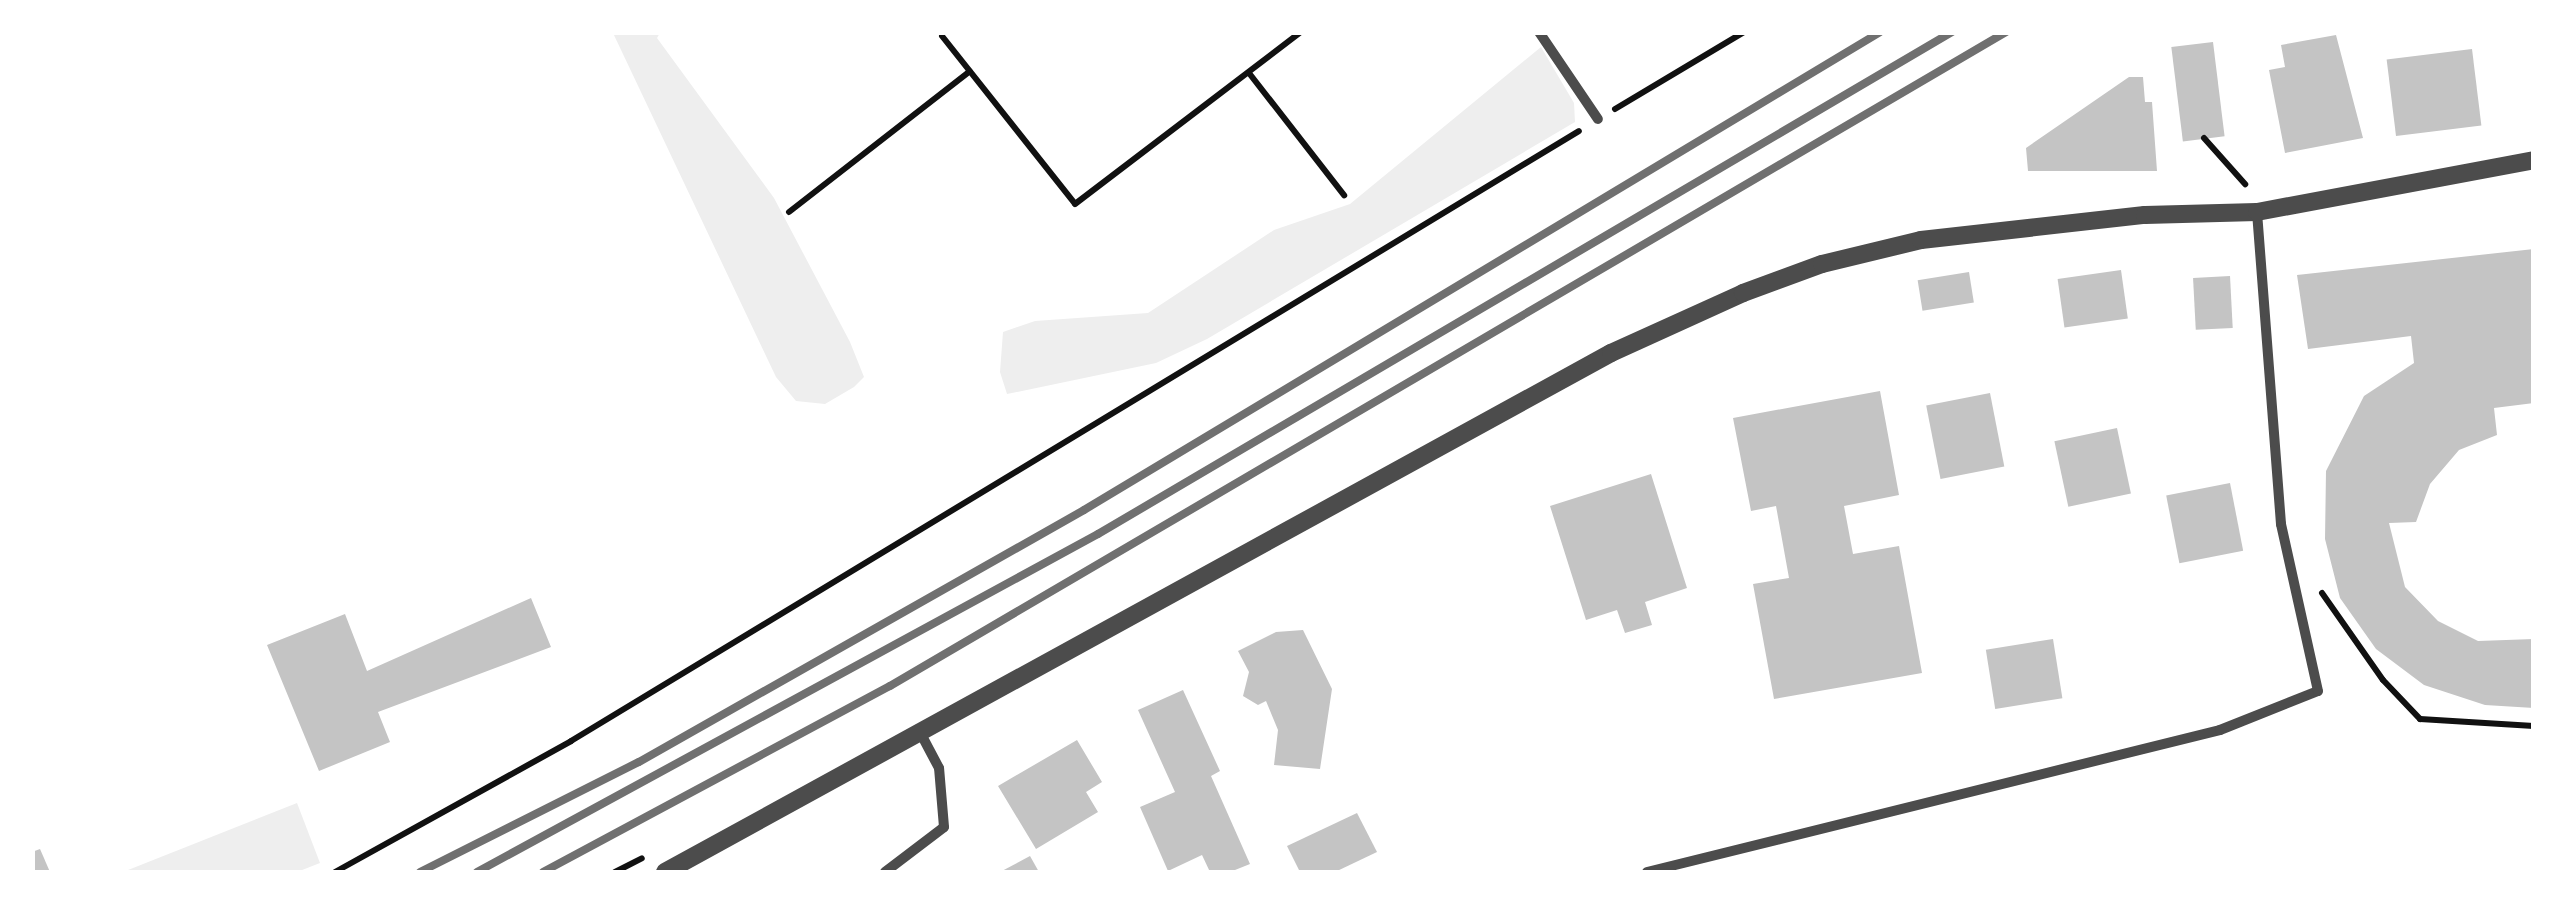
<!DOCTYPE html>
<style>
body{margin:0}
#map{position:relative;width:2566px;height:905px;overflow:hidden;background:#fff;font-family:"Zilla Slab",serif}
div>[style]{position:absolute}
[style*='--x']{left:calc(var(--x)*1px);top:calc(var(--y)*1px);width:calc(var(--w)*1px);rotate:calc(var(--a)*1deg)}
.green>*{inset:0;background:#eee}
.building>*{inset:0;background:#c4c4c4;transform-origin:0 0}
.path>*{height:6px;margin:-3px;padding:0 3px;transform-origin:3px;border-radius:3px;background:#111}
.minor>*{height:10px;margin:-5px;padding:0 5px;transform-origin:5px;border-radius:5px;background:#4c4c4c}
.tertiary>*{height:18px;margin:-9px;padding:0 9px;transform-origin:9px;border-radius:9px;background:#4c4c4c}
.rail>*{height:8px;margin:-4px;padding:0 4px;transform-origin:4px;border-radius:4px;background:#707070}
span{translate:-50% -50%;white-space:nowrap;text-align:center;line-height:1.15;-webkit-text-stroke:9px #fff;paint-order:stroke}
.frame{position:absolute;inset:0;border:35px solid #fff;pointer-events:none}
</style>
<div id="map">
<div class="green">
<div style="clip-path:polygon(613px 33px,660px 33px,657px 38px,774px 198px,850px 342px,864px 377px,854px 387px,825px 404px,796px 401px,776px 377px)"></div>
<div style="clip-path:polygon(1541px 47px,1574px 103px,1575px 122px,1207px 339px,1156px 363px,1007px 394px,1000px 372px,1003px 332px,1035px 321px,1148px 313px,1274px 230px,1350px 204px)"></div>
<div style="clip-path:polygon(297px 803px,320px 863px,297px 872px,123px 872px)"></div>
</div>
<div class="building">
<div style="clip-path:polygon(2336px 35px,2363px 138px,2285px 153px,2269px 70px,2285px 67px,2281px 45px)"></div>
<div style="left:2213px;top:42px;width:95px;height:42px;rotate:83deg"></div>
<div style="left:2472px;top:49px;width:77px;height:86px;rotate:83deg"></div>
<div style="clip-path:polygon(2129px 77px,2143px 77px,2145px 102px,2152px 102px,2157px 171px,2028px 171px,2026px 148px)"></div>
<div style="clip-path:polygon(2534px 249px,2534px 403px,2494px 408px,2497px 435px,2459px 450px,2430px 484px,2416px 522px,2389px 523px,2405px 587px,2438px 621px,2478px 641px,2534px 639px,2534px 708px,2485px 705px,2424px 685px,2376px 649px,2340px 598px,2325px 539px,2326px 471px,2364px 396px,2414px 363px,2411px 336px,2308px 349px,2297px 275px)"></div>
<div style="left:2121px;top:270px;width:49px;height:64px;rotate:82deg"></div>
<div style="left:1969px;top:272px;width:31px;height:52px;rotate:81deg"></div>
<div style="left:2230px;top:276px;width:52px;height:37px;rotate:87deg"></div>
<div style="clip-path:polygon(1880px 391px,1899px 495px,1844px 506px,1853px 554px,1899px 546px,1922px 673px,1774px 699px,1753px 584px,1789px 578px,1776px 506px,1751px 511px,1733px 418px)"></div>
<div style="left:1990px;top:393px;width:75px;height:65px;rotate:79deg"></div>
<div style="left:2117px;top:428px;width:67px;height:64px;rotate:78deg"></div>
<div style="clip-path:polygon(1651px 474px,1687px 588px,1645px 602px,1652px 625px,1625px 633px,1617px 610px,1586px 620px,1550px 506px)"></div>
<div style="left:2230px;top:483px;width:69px;height:65px;rotate:79deg"></div>
<div style="clip-path:polygon(531px 598px,551px 647px,378px 712px,390px 742px,319px 771px,267px 645px,345px 614px,367px 671px)"></div>
<div style="clip-path:polygon(1303px 630px,1332px 689px,1320px 769px,1274px 765px,1278px 730px,1266px 701px,1258px 705px,1243px 696px,1249px 672px,1238px 651px,1276px 632px)"></div>
<div style="left:2053px;top:639px;width:60px;height:68px;rotate:81deg"></div>
<div style="clip-path:polygon(1183px 690px,1220px 771px,1211px 776px,1250px 864px,1230px 872px,1210px 872px,1202px 855px,1168px 871px,1140px 807px,1175px 792px,1138px 710px)"></div>
<div style="clip-path:polygon(1077px 740px,1102px 782px,1086px 792px,1098px 812px,1036px 849px,998px 786px)"></div>
<div style="clip-path:polygon(1357px 813px,1377px 852px,1335px 872px,1300px 872px,1287px 846px)"></div>
<div style="clip-path:polygon(40px 849px,50px 872px,32px 872px,32px 852px)"></div>
<div style="clip-path:polygon(1030px 856px,1039px 872px,1000px 872px)"></div>
</div>
<div class="path">
<div style="--x:942;--y:36;--w:214;--a:51.6"></div>
<div style="--x:1075;--y:204;--w:284;--a:-37.3"></div>
<div style="--x:1249;--y:73;--w:155;--a:52.1"></div>
<div style="--x:1615;--y:109;--w:150;--a:-30.8"></div>
<div style="--x:2204;--y:138;--w:62;--a:48.3"></div>
<div style="--x:789;--y:212;--w:229;--a:-37.9"></div>
<div style="--x:2322;--y:593;--w:106;--a:55"></div>
<div style="--x:2383;--y:680;--w:54;--a:46.5"></div>
<div style="--x:2420;--y:719;--w:114;--a:3.5"></div>
<div style="--x:335;--y:872;--w:270;--a:-29"></div>
<div style="--x:571;--y:741;--w:1178;--a:-31.18"></div>
<div style="--x:615;--y:872;--w:30;--a:-27"></div>
</div>
<div class="minor">
<div style="--x:1539;--y:32;--w:105;--a:55.9"></div>
<div style="--x:885;--y:872;--w:74;--a:-37.3"></div>
<div style="--x:944;--y:827;--w:59;--a:-94.8"></div>
<div style="--x:939;--y:768;--w:36;--a:-118"></div>
<div style="--x:1647;--y:872;--w:590;--a:-13.92"></div>
<div style="--x:2220;--y:730;--w:105;--a:-21.7"></div>
<div style="--x:2318;--y:691;--w:171;--a:-102.5"></div>
<div style="--x:2281;--y:524;--w:313;--a:-94.4"></div>
</div>
<div class="tertiary">
<div style="--x:665;--y:872;--w:1079;--a:-28.75"></div>
<div style="--x:1611;--y:353;--w:145;--a:-24.4"></div>
<div style="--x:1743;--y:293;--w:84;--a:-20.2"></div>
<div style="--x:1822;--y:264;--w:102;--a:-13.6"></div>
<div style="--x:1921;--y:240;--w:225;--a:-6.4"></div>
<div style="--x:2145;--y:215;--w:112;--a:-1.5"></div>
<div style="--x:2257;--y:212;--w:282;--a:-10.6"></div>
</div>
<div class="rail">
<div style="--x:420;--y:872;--w:245;--a:-26.7"></div>
<div style="--x:639;--y:762;--w:511;--a:-29.52"></div>
<div style="--x:1084;--y:510;--w:928;--a:-30.98"></div>
<div style="--x:477;--y:872;--w:707;--a:-28.56"></div>
<div style="--x:1098;--y:534;--w:991;--a:-30.45"></div>
<div style="--x:543;--y:872;--w:394;--a:-28.2"></div>
<div style="--x:890;--y:686;--w:1294;--a:-30.37"></div>
</div>
<div class="frame"></div>
</div>
